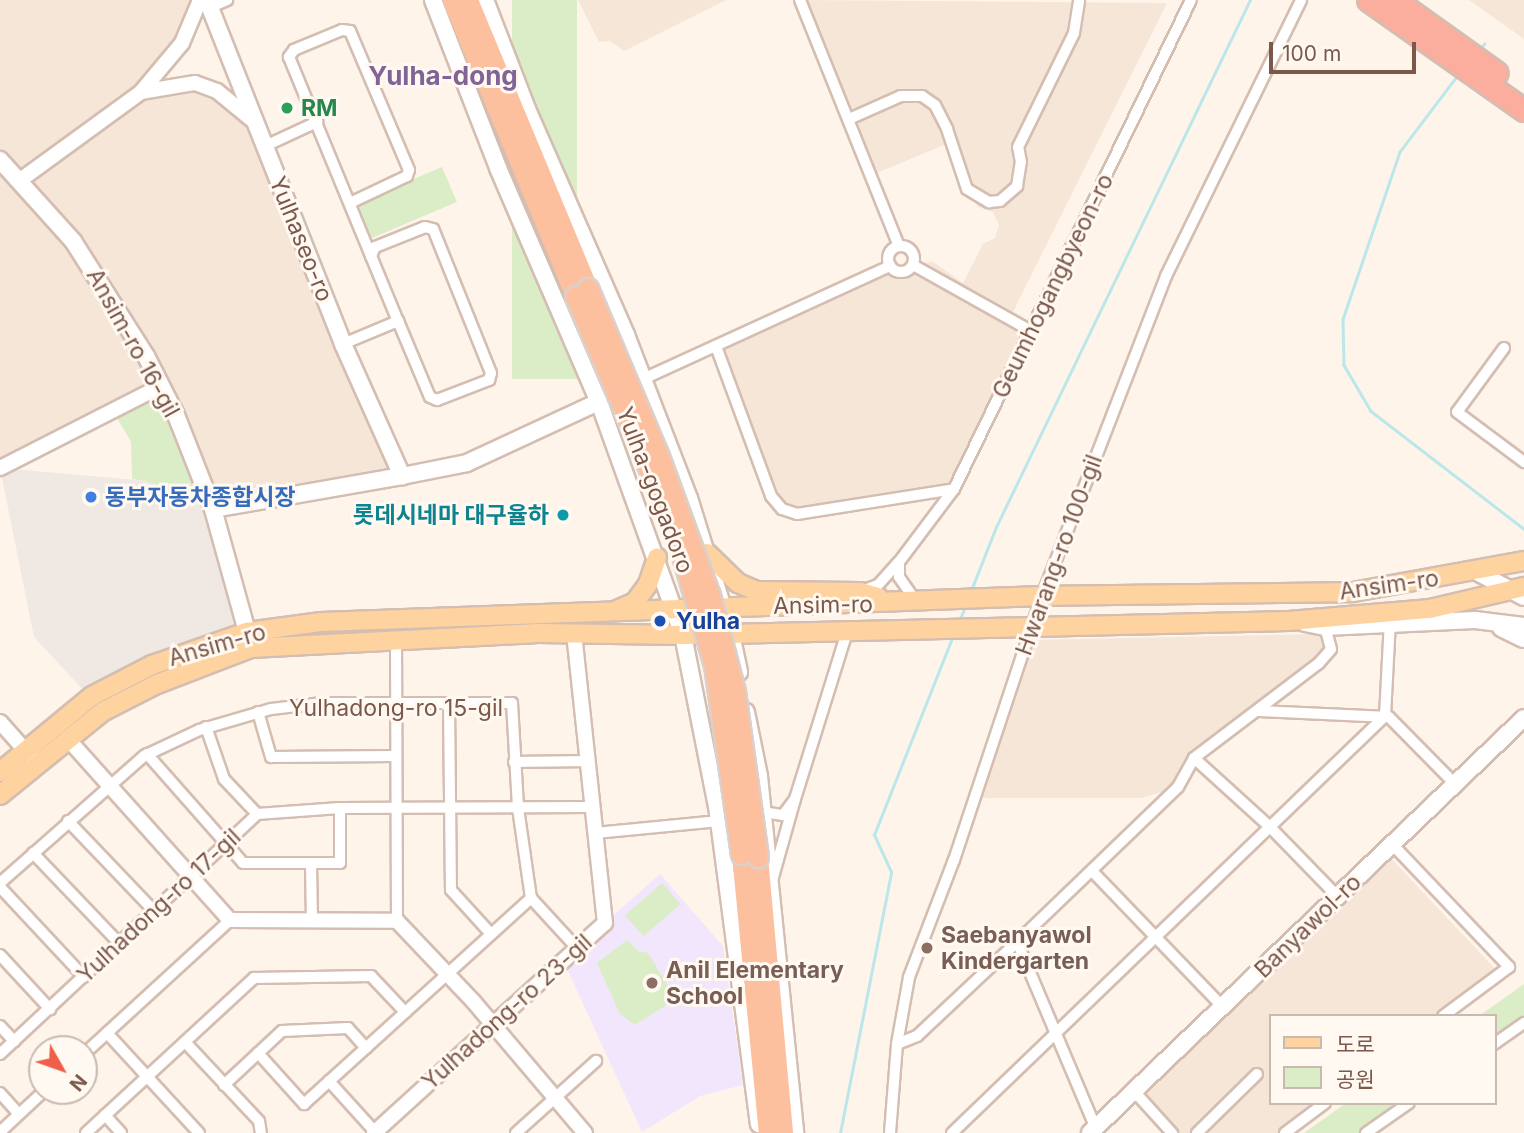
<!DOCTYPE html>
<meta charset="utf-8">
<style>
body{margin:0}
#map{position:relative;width:1524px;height:1133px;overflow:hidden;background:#fef4ea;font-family:Inter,"Noto Sans KR",sans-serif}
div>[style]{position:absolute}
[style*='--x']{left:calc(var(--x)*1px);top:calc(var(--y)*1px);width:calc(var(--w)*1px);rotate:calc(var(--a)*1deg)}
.residential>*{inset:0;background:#f6e6d8}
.industrial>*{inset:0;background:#efe8e3}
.education>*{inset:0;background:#f1e6fb}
.green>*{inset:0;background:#daedc7;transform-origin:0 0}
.stream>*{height:2.5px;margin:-1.25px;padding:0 1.25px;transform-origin:1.25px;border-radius:1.25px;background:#bce7ea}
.roads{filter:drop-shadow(2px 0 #d4bdb1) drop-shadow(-2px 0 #d4bdb1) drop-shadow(0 2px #d4bdb1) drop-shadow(0 -2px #d4bdb1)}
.minor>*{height:10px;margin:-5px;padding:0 5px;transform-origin:5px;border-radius:5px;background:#fff}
.minor>.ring{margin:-5px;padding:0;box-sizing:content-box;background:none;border:10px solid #fff;border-radius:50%}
.tertiary>*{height:14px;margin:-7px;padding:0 7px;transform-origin:7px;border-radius:7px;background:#fff}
.secondary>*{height:16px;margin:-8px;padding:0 8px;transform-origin:8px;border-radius:8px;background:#fff}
.primary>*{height:18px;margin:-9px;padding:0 9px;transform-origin:9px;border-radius:9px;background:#ffd3a0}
.trunk>*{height:19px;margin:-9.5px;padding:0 9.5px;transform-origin:9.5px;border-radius:9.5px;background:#fdc09f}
.motorway>*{height:21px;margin:-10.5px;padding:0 10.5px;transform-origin:10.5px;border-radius:10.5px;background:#fbae9e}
.bridges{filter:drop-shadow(2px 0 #dad0cc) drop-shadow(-2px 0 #dad0cc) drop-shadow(0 2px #dad0cc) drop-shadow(0 -2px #dad0cc)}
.trunk-bridge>*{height:19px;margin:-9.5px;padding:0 9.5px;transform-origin:9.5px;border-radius:9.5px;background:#fdc09f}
.dots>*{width:19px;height:19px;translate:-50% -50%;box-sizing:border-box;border:4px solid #fff9f2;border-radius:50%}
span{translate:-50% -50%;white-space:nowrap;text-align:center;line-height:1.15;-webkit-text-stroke:6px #fff9f2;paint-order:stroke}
.leisure-label{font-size:23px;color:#27864d;font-weight:700}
.left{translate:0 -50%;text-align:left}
.street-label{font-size:23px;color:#7b584a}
.shop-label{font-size:23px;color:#366cbe;font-weight:700}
.culture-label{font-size:23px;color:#0d838f;font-weight:700}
.right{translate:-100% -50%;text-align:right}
.transit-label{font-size:23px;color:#164399;font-weight:700}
.education-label{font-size:23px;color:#785e54;font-weight:700}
.quarter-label{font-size:26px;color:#816397;font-weight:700}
.legend{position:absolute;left:1269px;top:1014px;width:228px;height:91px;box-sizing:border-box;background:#fff9f2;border:2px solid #cab9af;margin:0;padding:9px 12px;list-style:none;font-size:21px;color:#7b584a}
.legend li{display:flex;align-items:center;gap:14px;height:35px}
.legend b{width:35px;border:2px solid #cab9af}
.north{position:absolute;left:28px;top:1035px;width:70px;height:70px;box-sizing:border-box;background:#fff9f2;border:2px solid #cab9af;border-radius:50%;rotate:130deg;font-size:19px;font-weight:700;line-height:28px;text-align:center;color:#7b584a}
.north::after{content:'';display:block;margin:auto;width:24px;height:32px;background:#ee5f49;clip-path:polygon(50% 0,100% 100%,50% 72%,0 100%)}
.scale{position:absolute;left:1269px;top:42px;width:147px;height:32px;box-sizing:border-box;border:4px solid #7b584a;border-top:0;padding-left:9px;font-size:21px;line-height:24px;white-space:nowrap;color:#7b584a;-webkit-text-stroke:5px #fff9f2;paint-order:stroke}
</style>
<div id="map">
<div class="residential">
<div style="clip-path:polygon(0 0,200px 0,193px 20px,142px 91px,195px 83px,252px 120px,402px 476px,213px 509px,161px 387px,0 468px)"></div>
<div style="clip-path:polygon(578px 0,726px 0,624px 51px,610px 41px,599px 42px)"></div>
<div style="clip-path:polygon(800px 0,1167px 3px,1011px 316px,1033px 332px,954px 489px,797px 514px,771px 496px,717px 349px,890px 266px,899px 273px,932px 261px,963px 283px,983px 244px,995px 238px,999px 225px,993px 212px,978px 207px,967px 189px,951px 142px,872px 175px)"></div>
<div style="clip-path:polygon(1469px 0,1524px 0,1524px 39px)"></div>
<div style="clip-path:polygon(1316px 634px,1323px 636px,1327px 647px,1324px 653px,1205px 745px,1166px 791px,1141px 798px,981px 798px,1033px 640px)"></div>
<div style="clip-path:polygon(1384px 851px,1500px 974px,1443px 1016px,1270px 1016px,1270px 1103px,1325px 1103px,1285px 1133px,1172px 1133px,1134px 1091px)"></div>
</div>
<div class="industrial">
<div style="clip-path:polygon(0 468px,147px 481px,213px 509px,249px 641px,100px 708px,34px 637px)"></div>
</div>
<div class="education">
<div style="clip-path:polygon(660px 874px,723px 946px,743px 1085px,700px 1096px,642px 1132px,563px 960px)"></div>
</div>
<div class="green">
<div style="left:512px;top:0;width:65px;height:379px"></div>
<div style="left:442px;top:167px;width:38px;height:92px;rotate:67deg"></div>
<div style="clip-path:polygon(161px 386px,213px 509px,147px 481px,132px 479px,131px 442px,113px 411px)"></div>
<div style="left:662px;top:883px;width:28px;height:49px;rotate:49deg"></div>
<div style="clip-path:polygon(627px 940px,638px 951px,648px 953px,676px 999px,635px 1025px,620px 1014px,597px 963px)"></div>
<div style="clip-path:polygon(1524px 984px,1524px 1020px,1494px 1041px,1494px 1016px,1479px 1016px)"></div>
<div style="clip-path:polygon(1346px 1103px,1404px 1103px,1361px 1133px,1304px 1133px)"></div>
</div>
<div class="stream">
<div style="--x:1479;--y:50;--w:8;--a:-50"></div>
<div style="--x:1459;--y:74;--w:98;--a:127.1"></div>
<div style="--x:1400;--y:152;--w:176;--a:108.8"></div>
<div style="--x:1343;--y:319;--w:46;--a:88.8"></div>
<div style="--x:1344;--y:365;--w:53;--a:59.6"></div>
<div style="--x:1371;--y:411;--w:193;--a:37.6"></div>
<div style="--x:970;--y:593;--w:71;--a:-68.5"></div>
<div style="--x:996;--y:527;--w:585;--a:-64.27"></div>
<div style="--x:959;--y:622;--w:17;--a:-69"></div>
<div style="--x:840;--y:1133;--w:266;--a:-78.9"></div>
<div style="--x:891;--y:872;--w:41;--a:-114.7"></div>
<div style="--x:874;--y:835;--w:215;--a:-68.4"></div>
</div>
<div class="roads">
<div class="minor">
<div style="--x:800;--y:0;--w:265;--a:68.1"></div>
<div style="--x:209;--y:8;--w:20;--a:-24"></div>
<div style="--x:849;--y:119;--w:57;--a:-23.9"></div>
<div style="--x:901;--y:96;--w:21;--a:0"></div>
<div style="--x:922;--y:96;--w:16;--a:35"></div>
<div style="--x:935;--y:105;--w:27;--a:63"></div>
<div style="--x:947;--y:129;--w:63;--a:71.6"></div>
<div style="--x:967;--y:189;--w:26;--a:31"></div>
<div style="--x:989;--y:202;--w:11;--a:-5"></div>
<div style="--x:1000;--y:201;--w:23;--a:-41"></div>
<div style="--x:1017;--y:186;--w:24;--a:-81"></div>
<div style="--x:1021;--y:162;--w:15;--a:-101"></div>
<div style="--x:1018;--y:147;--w:127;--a:-63.8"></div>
<div style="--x:1074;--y:33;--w:33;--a:-81"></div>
<div style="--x:263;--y:147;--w:60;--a:-24.8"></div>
<div style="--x:350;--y:203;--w:63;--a:-25.3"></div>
<div style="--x:407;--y:176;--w:6;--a:-72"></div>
<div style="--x:409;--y:170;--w:151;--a:-113"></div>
<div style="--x:350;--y:31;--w:8;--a:-173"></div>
<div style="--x:342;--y:30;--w:52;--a:157.4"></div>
<div style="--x:294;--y:50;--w:9;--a:126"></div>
<div style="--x:289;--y:57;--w:286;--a:67.6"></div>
<div class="ring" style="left:888px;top:246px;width:16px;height:16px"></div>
<div style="--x:913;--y:265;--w:137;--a:29.2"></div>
<div style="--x:343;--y:344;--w:60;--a:-22.7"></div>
<div style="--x:398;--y:321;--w:82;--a:67.2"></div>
<div style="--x:430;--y:397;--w:8;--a:23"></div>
<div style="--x:437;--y:400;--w:56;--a:-21"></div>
<div style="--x:489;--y:380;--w:7;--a:-74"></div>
<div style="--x:491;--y:373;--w:155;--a:-111.9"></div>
<div style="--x:433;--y:229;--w:8;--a:-166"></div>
<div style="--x:425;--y:227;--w:54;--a:158.2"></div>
<div style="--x:375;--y:247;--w:10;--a:114"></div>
<div style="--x:1504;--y:348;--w:79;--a:126.3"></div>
<div style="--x:1457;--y:412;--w:84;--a:36.7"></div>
<div style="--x:717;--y:349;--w:157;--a:69.8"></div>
<div style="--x:771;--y:496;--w:17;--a:50"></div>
<div style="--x:782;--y:509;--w:16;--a:18"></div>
<div style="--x:797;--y:514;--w:159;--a:-9"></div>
<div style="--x:643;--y:379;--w:272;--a:-24.6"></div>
<div style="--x:899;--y:562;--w:91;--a:-53"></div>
<div style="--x:954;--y:489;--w:543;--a:-64.14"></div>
<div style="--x:862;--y:591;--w:17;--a:-21"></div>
<div style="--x:878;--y:585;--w:31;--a:-48"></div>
<div style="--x:899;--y:562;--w:15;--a:90"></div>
<div style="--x:899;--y:577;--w:29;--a:55"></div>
<div style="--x:396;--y:638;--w:283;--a:89.8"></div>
<div style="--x:449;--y:703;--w:187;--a:89.4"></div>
<div style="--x:451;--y:890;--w:59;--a:47.7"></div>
<div style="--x:1259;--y:711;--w:130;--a:2.6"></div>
<div style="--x:1389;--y:717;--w:94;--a:45.4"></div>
<div style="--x:258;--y:712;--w:47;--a:73.9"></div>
<div style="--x:271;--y:757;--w:123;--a:-0.5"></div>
<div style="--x:206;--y:727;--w:55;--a:70.9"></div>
<div style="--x:224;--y:779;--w:48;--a:46.7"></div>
<div style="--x:147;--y:754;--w:145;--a:48.6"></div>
<div style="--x:243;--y:863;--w:97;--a:0"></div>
<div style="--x:340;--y:863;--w:55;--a:-90"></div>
<div style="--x:1194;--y:758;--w:103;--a:42.2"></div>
<div style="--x:1270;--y:827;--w:98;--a:45.8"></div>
<div style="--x:514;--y:762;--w:73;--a:-0.8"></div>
<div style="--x:795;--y:799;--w:178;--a:-72.7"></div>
<div style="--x:763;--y:812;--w:20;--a:9"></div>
<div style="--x:783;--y:815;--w:20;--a:-53"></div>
<div style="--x:795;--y:799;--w:85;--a:105.7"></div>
<div style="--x:68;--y:821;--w:124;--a:46.3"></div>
<div style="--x:595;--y:833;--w:125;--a:-5.5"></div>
<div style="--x:1392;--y:844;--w:170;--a:46.4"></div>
<div style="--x:1509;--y:967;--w:82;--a:143.4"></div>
<div style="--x:33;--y:853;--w:126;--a:46.3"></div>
<div style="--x:311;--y:864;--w:58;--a:89"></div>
<div style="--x:1092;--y:871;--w:190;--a:46.1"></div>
<div style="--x:0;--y:883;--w:192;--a:-41.4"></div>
<div style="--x:144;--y:756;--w:61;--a:-25.3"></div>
<div style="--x:199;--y:730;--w:75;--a:-16.3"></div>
<div style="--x:271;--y:709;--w:52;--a:-6.6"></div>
<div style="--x:323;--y:703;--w:189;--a:0"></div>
<div style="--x:512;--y:703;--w:105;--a:86.7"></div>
<div style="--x:518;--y:808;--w:91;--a:81.8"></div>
<div style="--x:531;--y:898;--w:68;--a:47.4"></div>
<div style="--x:0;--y:887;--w:123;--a:47"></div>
<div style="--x:0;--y:955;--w:74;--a:47.2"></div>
<div style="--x:0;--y:1026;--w:21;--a:47"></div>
<div style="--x:107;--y:1033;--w:136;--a:47.4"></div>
<div style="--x:185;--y:1042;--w:108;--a:46.9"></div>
<div style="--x:259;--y:1121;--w:12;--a:81"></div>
<div style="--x:897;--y:1044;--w:22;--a:-22"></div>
<div style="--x:917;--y:1036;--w:137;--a:-43.2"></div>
<div style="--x:1494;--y:1044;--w:37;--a:-35"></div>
<div style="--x:258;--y:1053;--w:69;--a:48"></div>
<div style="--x:304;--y:1104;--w:307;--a:-42.2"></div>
<div style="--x:0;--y:1054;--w:352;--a:-43"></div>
<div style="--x:257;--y:814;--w:83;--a:-4.1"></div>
<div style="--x:340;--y:808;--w:252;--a:-0.2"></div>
<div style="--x:84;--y:1054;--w:198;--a:-42.5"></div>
<div style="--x:329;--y:1081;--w:70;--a:47.9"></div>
<div style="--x:224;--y:1085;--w:79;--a:-43"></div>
<div style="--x:282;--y:1031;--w:66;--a:-2.6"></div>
<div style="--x:348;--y:1028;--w:27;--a:48"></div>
<div style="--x:1134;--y:1091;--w:57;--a:47.9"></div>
<div style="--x:0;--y:1093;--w:28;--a:48"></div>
<div style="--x:105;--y:1115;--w:24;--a:48"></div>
<div style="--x:1097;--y:1131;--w:205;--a:-112.9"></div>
<div style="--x:1017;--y:942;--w:223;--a:-43.9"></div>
<div style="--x:1178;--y:787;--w:33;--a:-61"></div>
<div style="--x:1194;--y:758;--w:157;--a:-37.2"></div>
<div style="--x:1319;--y:663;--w:18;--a:-49"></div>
<div style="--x:1331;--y:649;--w:23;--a:-105"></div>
<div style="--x:0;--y:1132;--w:60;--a:-43"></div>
<div style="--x:86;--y:1133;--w:229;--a:-42.7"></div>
<div style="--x:254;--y:978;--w:117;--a:-1"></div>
<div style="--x:371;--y:976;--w:50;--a:46.6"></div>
<div style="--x:516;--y:1133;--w:108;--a:-42"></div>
<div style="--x:890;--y:1133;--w:89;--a:-85.5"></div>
<div style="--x:897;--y:1044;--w:68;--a:-79.8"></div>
<div style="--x:909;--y:977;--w:125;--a:-69"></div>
<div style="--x:954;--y:860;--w:278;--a:-71.6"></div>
<div style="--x:1042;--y:596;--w:343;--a:-68.8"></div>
<div style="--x:1166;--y:276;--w:307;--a:-63.9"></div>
<div style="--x:952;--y:1133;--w:601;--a:-43.92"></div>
<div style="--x:1385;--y:716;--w:95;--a:-87"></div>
<div style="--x:1197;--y:1133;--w:84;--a:-44.5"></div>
<div style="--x:1285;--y:1133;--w:50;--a:-36.9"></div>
<div style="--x:1366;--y:1133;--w:52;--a:-34.9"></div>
</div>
<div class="tertiary">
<div style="--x:141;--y:92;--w:55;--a:-9.5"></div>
<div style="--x:195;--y:83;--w:23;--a:20"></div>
<div style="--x:217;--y:91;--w:45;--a:39.6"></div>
<div style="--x:19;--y:181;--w:151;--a:-36.1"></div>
<div style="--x:141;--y:92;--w:64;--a:-50.1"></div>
<div style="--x:182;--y:43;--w:47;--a:-67.3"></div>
<div style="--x:0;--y:468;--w:181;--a:-27"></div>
<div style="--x:0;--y:722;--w:48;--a:48.4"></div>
<div style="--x:67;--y:738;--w:244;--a:48.2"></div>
<div style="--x:230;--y:920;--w:167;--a:0.3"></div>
<div style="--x:397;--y:921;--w:110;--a:46.5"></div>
<div style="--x:473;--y:1001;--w:173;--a:49.7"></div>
<div style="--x:374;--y:1133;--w:312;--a:-42.3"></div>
<div style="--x:605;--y:923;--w:290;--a:-96.1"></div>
</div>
<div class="secondary">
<div style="--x:207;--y:0;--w:370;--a:68.4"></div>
<div style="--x:343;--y:344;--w:145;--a:65.9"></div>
<div style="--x:402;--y:476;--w:192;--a:170.1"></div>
<div style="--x:433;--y:0;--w:180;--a:68.8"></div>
<div style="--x:498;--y:168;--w:255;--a:66.7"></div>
<div style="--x:599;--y:402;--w:248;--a:70.2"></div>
<div style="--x:683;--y:635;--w:174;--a:78.8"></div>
<div style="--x:717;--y:806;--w:321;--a:82.5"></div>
<div style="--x:485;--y:0;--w:117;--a:68.9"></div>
<div style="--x:527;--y:109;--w:247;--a:66.3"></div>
<div style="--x:626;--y:335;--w:175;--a:68.9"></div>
<div style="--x:689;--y:498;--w:142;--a:72.8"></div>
<div style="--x:731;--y:634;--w:39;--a:78"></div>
<div style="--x:0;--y:160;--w:109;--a:48"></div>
<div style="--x:73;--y:241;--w:136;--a:57.6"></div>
<div style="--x:146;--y:356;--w:66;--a:63"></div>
<div style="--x:176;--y:415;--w:101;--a:68.5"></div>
<div style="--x:213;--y:509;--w:128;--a:74.5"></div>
<div style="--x:402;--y:476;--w:66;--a:-11.3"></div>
<div style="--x:467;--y:463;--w:154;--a:-24.9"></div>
<div style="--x:1475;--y:571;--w:55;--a:28"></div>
<div style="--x:1305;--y:623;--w:20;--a:11"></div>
<div style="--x:1325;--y:627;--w:150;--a:-2.7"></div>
<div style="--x:1475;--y:620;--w:49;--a:7"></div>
<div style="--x:1501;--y:628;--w:25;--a:26"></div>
<div style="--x:746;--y:712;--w:65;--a:78.5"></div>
<div style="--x:759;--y:776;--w:359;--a:84.2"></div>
<div style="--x:1090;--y:1133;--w:600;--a:-43.72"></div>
</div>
<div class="primary">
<div style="--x:707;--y:553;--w:43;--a:44.1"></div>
<div style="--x:738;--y:583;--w:21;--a:23"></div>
<div style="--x:757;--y:591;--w:103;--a:0.6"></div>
<div style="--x:860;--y:592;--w:19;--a:16"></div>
<div style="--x:617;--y:610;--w:20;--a:-24"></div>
<div style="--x:635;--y:602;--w:22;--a:-54"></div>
<div style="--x:648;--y:584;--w:28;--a:-71"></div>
<div style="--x:0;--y:772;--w:119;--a:-39.6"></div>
<div style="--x:92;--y:696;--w:68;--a:-27.3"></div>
<div style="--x:152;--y:665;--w:101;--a:-19.2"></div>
<div style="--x:247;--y:632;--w:75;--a:-7.7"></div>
<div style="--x:321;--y:622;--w:721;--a:-2.07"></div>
<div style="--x:1042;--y:596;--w:311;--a:-0.7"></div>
<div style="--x:1353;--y:592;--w:174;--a:-10.3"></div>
<div style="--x:0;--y:795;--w:132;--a:-39.1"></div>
<div style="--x:102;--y:712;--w:62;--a:-27"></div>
<div style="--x:157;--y:684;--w:101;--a:-21"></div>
<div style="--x:251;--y:648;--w:288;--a:-3"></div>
<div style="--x:539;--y:633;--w:144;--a:0.8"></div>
<div style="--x:683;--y:635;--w:606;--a:-1.32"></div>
<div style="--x:1289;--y:621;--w:142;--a:-4.9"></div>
<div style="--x:1430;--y:609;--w:97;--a:-13.2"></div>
</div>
<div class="trunk">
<div style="--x:452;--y:0;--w:321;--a:67.4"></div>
<div style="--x:468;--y:0;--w:312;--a:67.4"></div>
<div style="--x:741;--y:854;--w:280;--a:84.5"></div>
<div style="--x:758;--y:857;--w:277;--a:84.8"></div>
</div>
<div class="motorway">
<div style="--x:1368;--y:0;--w:191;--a:35.2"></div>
<div style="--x:1395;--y:0;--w:125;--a:35.6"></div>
</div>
</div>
<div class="bridges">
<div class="trunk-bridge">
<div style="--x:588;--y:288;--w:182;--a:67.1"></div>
<div style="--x:659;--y:456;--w:148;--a:69.9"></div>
<div style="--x:710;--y:595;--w:99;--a:75.4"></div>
<div style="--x:735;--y:691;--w:168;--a:82.1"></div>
<div style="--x:575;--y:296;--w:220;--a:66.9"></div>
<div style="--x:680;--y:549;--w:121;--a:73.7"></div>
<div style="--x:714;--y:665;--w:191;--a:81.9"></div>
</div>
</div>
<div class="dots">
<div style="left:287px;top:108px;background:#2e9e5b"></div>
<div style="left:91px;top:497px;background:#3f7fe0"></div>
<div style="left:563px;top:515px;background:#0f9aa8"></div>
<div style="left:660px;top:621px;background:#1a4fb4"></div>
<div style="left:927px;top:948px;background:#8d6e63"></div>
<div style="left:652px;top:983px;background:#8d6e63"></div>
</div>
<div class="leisure-label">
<span class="left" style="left:301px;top:108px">RM</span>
</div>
<div class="street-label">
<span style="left:301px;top:239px;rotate:68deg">Yulhaseo-ro</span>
<span style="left:1053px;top:286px;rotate:-64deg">Geumhogangbyeon-ro</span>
<span style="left:133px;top:343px;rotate:61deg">Ansim-ro 16-gil</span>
<span style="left:655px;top:490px;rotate:69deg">Yulha-gogadoro</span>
<span style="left:1059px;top:555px;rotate:-70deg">Hwarang-ro 100-gil</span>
<span style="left:1389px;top:585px;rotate:-8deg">Ansim-ro</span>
<span style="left:823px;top:605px;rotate:-1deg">Ansim-ro</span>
<span style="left:217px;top:645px;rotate:-16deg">Ansim-ro</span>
<span style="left:396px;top:708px">Yulhadong-ro 15-gil</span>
<span style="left:159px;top:906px;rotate:-43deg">Yulhadong-ro 17-gil</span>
<span style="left:1308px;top:926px;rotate:-44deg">Banyawol-ro</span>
<span style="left:507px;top:1012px;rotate:-42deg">Yulhadong-ro 23-gil</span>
</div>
<div class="shop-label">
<span class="left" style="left:105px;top:497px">동부자동차종합시장</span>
</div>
<div class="culture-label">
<span class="right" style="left:549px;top:515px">롯데시네마 대구율하</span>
</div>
<div class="transit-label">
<span class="left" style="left:676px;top:621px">Yulha</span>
</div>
<div class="education-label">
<span class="left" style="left:941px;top:948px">Saebanyawol<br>Kindergarten</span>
<span class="left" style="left:666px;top:983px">Anil Elementary<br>School</span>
</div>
<div class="quarter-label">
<span style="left:443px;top:76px">Yulha-dong</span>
</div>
<ul class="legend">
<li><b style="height:9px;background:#ffd3a0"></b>도로</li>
<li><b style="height:19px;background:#daedc7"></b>공원</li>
</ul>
<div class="north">N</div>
<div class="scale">100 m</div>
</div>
